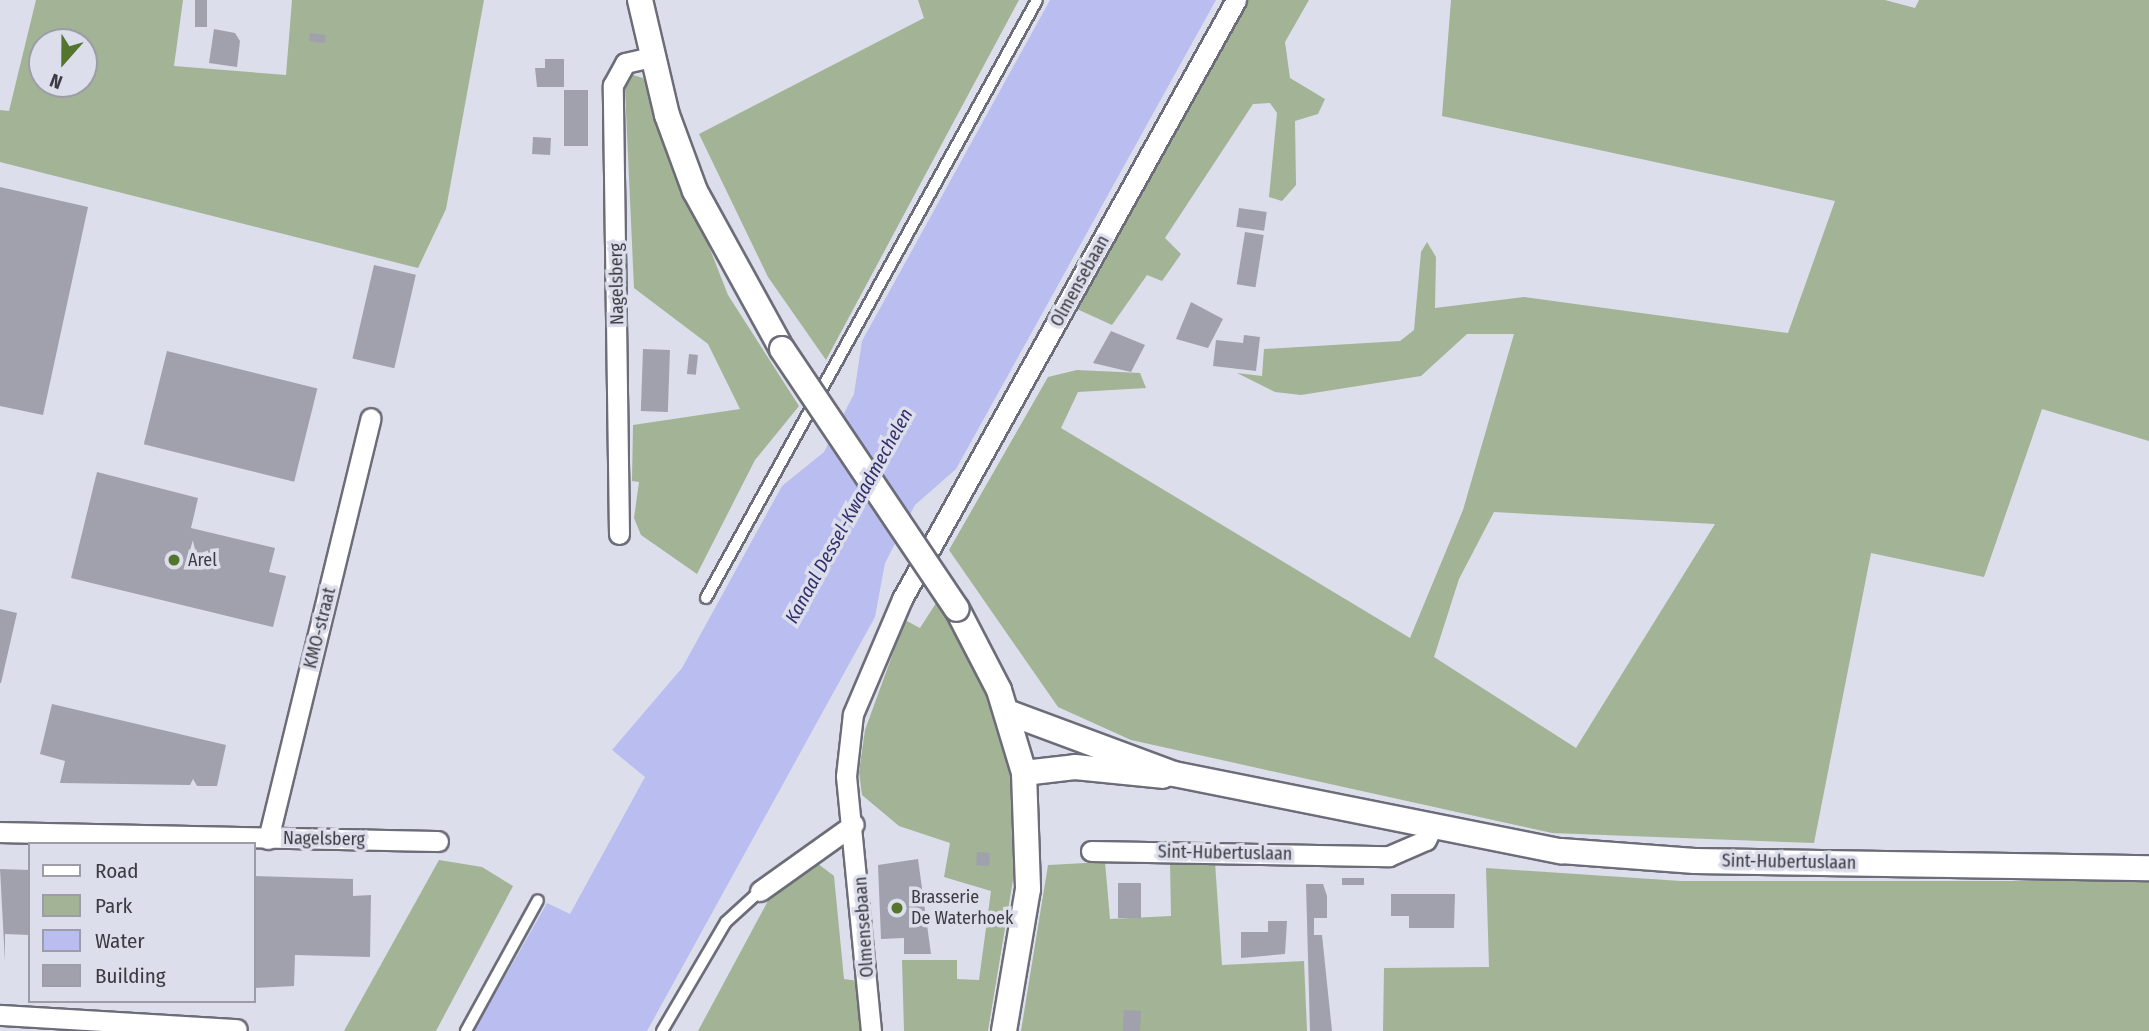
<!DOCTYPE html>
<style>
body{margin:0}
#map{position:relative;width:2149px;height:1031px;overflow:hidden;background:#dcdeeb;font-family:"Fira Sans Condensed",sans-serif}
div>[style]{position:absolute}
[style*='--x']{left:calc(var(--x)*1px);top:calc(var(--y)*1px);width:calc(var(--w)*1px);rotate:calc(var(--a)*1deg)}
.green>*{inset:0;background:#a3b395}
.water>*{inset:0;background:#babdf0}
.building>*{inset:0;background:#a0a1ad;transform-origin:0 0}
.roads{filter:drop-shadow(2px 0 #6c6d78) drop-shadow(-2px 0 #6c6d78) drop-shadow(0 2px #6c6d78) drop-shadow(0 -2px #6c6d78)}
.service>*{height:10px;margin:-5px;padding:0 5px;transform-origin:5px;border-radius:5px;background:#fff}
.minor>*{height:19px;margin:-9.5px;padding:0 9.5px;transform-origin:9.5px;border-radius:9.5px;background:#fff}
.tertiary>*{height:24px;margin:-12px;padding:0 12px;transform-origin:12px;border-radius:12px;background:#fff}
.bridges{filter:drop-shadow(2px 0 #6c6d78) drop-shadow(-2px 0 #6c6d78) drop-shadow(0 2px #6c6d78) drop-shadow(0 -2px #6c6d78)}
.tertiary-bridge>*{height:24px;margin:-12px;padding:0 12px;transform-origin:12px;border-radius:12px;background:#fff}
.dots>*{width:19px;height:19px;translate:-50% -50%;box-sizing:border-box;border:4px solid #dcdeeb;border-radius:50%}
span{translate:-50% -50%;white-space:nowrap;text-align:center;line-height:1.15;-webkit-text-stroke:7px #dcdeeb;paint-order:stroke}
.street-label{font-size:18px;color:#3b3b41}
.poi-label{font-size:18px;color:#3b3b41}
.left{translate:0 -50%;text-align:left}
.water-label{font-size:19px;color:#322e6b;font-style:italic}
.legend{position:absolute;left:28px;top:842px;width:228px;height:161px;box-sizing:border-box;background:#dcdeeb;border:2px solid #9c9da7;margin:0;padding:9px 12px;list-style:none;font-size:21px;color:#3b3b41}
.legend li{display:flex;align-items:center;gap:14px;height:35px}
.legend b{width:35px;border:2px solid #9c9da7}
.north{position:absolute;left:28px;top:28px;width:70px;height:70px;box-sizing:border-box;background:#dcdeeb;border:2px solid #9c9da7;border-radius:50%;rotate:201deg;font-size:19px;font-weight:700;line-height:28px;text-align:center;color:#3b3b41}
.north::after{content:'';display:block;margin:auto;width:24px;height:32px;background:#53752d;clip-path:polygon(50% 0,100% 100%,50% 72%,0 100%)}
</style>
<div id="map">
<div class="green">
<div style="clip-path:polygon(evenodd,36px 0,183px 0,174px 66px,286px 75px,292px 0,484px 0,446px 209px,418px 268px,0 162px,0 110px,9px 111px,36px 0,42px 42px,84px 42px,84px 84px,42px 84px,42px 42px)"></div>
<div style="clip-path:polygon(918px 0,1019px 0,826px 360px,768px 277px,699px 134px,924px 18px)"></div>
<div style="clip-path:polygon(1248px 0,1309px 0,1285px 42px,1290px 78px,1325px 99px,1318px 114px,1295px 121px,1296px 185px,1282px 201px,1269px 197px,1277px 113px,1270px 103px,1253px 104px,1165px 238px,1181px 254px,1162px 281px,1147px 275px,1112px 325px,1077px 309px)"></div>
<div style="clip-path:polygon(evenodd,1451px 0,1885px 0,1915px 8px,1919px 0,2149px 0,2149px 441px,2042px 409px,1984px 577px,1871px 553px,1814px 843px,1552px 833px,1131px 740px,1058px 707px,949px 550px,1048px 377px,1077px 370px,1140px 373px,1146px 388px,1078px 392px,1061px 428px,1410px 638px,1463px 510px,1514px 334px,1467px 334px,1421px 376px,1301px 395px,1275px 392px,1237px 373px,1262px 376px,1264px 349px,1400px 341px,1414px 330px,1421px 252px,1427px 242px,1436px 257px,1435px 308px,1524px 297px,1788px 333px,1835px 201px,1442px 116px,1451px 0,1494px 512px,1715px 524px,1576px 748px,1434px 657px,1459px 579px,1494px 512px)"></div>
<div style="clip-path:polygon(633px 75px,643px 78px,728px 295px,799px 406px,755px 460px,697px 574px,641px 535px,634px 518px,639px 482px,632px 481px,633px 425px,740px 409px,708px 344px,634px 288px,625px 89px)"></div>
<div style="clip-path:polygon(938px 600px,985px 677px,1012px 781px,1015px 868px,988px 1031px,904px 1031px,902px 960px,957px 960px,957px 979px,979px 980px,991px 891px,944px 877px,950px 843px,899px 826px,862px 795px,859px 772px,865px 730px,905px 620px,920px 628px)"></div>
<div style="clip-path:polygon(439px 860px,482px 867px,513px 886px,436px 1031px,344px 1031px)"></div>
<div style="clip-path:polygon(813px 860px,834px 876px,844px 979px,858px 981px,861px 1031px,698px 1031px,769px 899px)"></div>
<div style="clip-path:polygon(1105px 862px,1110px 919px,1171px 916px,1170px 862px,1215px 862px,1222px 965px,1304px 961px,1307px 1031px,1021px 1031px,1048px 865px)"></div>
<div style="clip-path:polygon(1486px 868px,1681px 881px,2149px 881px,2149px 1031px,1383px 1031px,1384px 968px,1489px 967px)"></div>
</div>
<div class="water">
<div style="clip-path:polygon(1050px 0,1216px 0,956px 469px,915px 505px,885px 563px,875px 617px,647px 1031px,474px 1031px,547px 903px,570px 914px,645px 777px,612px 750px,682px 668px,782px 486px,824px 452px,854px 394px,862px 341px)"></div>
</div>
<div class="building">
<div style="left:195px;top:0;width:12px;height:27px"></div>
<div style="clip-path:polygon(214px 29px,235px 33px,240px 41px,237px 67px,209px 63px)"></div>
<div style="left:310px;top:33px;width:16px;height:8px;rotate:7deg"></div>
<div style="clip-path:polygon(545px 59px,564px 59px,564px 87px,537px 87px,535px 68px,545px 68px)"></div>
<div style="left:564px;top:90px;width:24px;height:56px"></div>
<div style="left:533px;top:137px;width:18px;height:17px;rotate:3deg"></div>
<div style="clip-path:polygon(0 187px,88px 207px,43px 415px,0 406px)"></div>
<div style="left:1239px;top:208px;width:28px;height:19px;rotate:8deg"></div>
<div style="left:1245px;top:232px;width:19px;height:53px;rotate:9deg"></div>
<div style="left:374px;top:265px;width:43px;height:96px;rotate:13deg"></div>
<div style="clip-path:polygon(1191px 302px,1223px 319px,1208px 348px,1176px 339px)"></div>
<div style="clip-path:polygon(1111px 331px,1145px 345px,1131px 372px,1093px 363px)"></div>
<div style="clip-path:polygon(1244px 335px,1260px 337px,1256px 371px,1213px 366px,1216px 340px,1243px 343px)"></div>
<div style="left:643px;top:349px;width:27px;height:62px;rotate:2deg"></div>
<div style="left:167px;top:351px;width:155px;height:96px;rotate:14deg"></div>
<div style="left:689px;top:354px;width:9px;height:20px;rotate:6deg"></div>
<div style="clip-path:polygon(97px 472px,198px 498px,191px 528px,275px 548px,269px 572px,286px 576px,273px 627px,71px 578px)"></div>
<div style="clip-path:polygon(0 609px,17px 613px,1px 683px,0 683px)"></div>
<div style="clip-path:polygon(52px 704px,226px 745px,217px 786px,197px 786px,193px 779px,190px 785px,60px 783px,65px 761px,40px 754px)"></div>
<div style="left:977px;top:852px;width:13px;height:13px;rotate:4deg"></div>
<div style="clip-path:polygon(918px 859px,931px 954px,904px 954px,904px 938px,881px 939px,878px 865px)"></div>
<div style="clip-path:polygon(0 869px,30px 870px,30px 935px,5px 934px,5px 962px)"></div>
<div style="clip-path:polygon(254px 876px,353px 879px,353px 896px,371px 895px,370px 957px,295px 955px,294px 986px,254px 988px)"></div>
<div style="left:1342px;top:878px;width:22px;height:7px"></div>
<div style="left:1118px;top:883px;width:23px;height:35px"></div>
<div style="clip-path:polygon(1306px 884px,1323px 884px,1327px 896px,1327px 918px,1314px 918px,1314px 935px,1322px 935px,1332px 1031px,1310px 1031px)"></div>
<div style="clip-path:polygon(1391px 894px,1455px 894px,1454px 928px,1409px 928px,1409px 916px,1391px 916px)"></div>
<div style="clip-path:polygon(1268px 921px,1287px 921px,1285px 954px,1241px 958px,1241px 932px,1268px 932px)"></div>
<div style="left:1124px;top:1010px;width:17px;height:21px;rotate:3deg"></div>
</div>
<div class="roads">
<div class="service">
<div style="--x:706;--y:598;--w:683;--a:-61.03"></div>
<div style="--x:466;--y:1031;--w:149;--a:-61.2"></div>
<div style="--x:662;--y:1031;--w:126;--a:-59.6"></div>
<div style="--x:726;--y:922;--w:46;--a:-42.4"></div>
</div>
<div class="minor">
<div style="--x:619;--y:534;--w:449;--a:-90.8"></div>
<div style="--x:613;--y:85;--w:25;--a:-61"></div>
<div style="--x:625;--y:63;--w:26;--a:-13"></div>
<div style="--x:0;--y:832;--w:438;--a:1.2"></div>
<div style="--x:268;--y:839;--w:433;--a:-76.3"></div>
<div style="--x:1091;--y:851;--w:298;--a:1"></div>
<div style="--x:1389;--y:856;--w:40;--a:-23.4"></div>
<div style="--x:1426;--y:840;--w:14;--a:-65"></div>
<div style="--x:760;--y:891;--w:115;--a:-35.5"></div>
<div style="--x:0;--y:1015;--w:237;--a:3.4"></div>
<div style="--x:871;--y:1031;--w:256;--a:-95.6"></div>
<div style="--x:846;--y:776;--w:62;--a:-83.6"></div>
<div style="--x:853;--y:714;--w:125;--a:-66.9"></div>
<div style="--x:902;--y:599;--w:686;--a:-60.86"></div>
</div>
<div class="tertiary">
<div style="--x:640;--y:0;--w:118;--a:76.8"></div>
<div style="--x:667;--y:115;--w:81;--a:69.8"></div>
<div style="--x:695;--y:191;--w:180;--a:61.2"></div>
<div style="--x:957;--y:609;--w:91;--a:62.6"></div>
<div style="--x:999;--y:690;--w:87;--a:73.2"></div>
<div style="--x:1024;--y:773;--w:116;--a:88"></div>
<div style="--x:1028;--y:889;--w:144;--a:99.6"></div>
<div style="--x:1007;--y:712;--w:178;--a:20.4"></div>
<div style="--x:1174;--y:774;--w:395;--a:11.3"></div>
<div style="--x:1561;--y:851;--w:134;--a:4.3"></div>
<div style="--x:1695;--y:861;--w:454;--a:0.9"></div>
<div style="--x:1024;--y:773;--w:51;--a:-6.7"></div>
<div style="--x:1075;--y:767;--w:88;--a:5.8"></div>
</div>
</div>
<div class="bridges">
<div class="tertiary-bridge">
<div style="--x:782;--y:349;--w:313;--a:56.1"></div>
</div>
</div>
<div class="dots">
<div style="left:174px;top:560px;background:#53752d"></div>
<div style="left:897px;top:908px;background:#53752d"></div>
</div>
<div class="street-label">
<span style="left:1080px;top:281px;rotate:-61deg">Olmensebaan</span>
<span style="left:617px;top:284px;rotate:-91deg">Nagelsberg</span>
<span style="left:320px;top:628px;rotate:-76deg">KMO-straat</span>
<span style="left:324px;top:839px;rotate:1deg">Nagelsberg</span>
<span style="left:1225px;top:853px;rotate:1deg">Sint-Hubertuslaan</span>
<span style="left:1789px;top:862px;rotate:1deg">Sint-Hubertuslaan</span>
<span style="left:864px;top:927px;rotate:-94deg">Olmensebaan</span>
</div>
<div class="poi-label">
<span class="left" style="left:188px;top:560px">Arel</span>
<span class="left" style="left:911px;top:908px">Brasserie<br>De Waterhoek</span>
</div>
<div class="water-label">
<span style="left:849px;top:516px;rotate:-61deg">Kanaal Dessel-Kwaadmechelen</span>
</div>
<ul class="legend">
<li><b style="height:9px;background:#fff"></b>Road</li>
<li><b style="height:19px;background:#a3b395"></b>Park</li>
<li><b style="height:19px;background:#babdf0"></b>Water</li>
<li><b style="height:19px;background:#a0a1ad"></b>Building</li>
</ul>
<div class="north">N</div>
</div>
